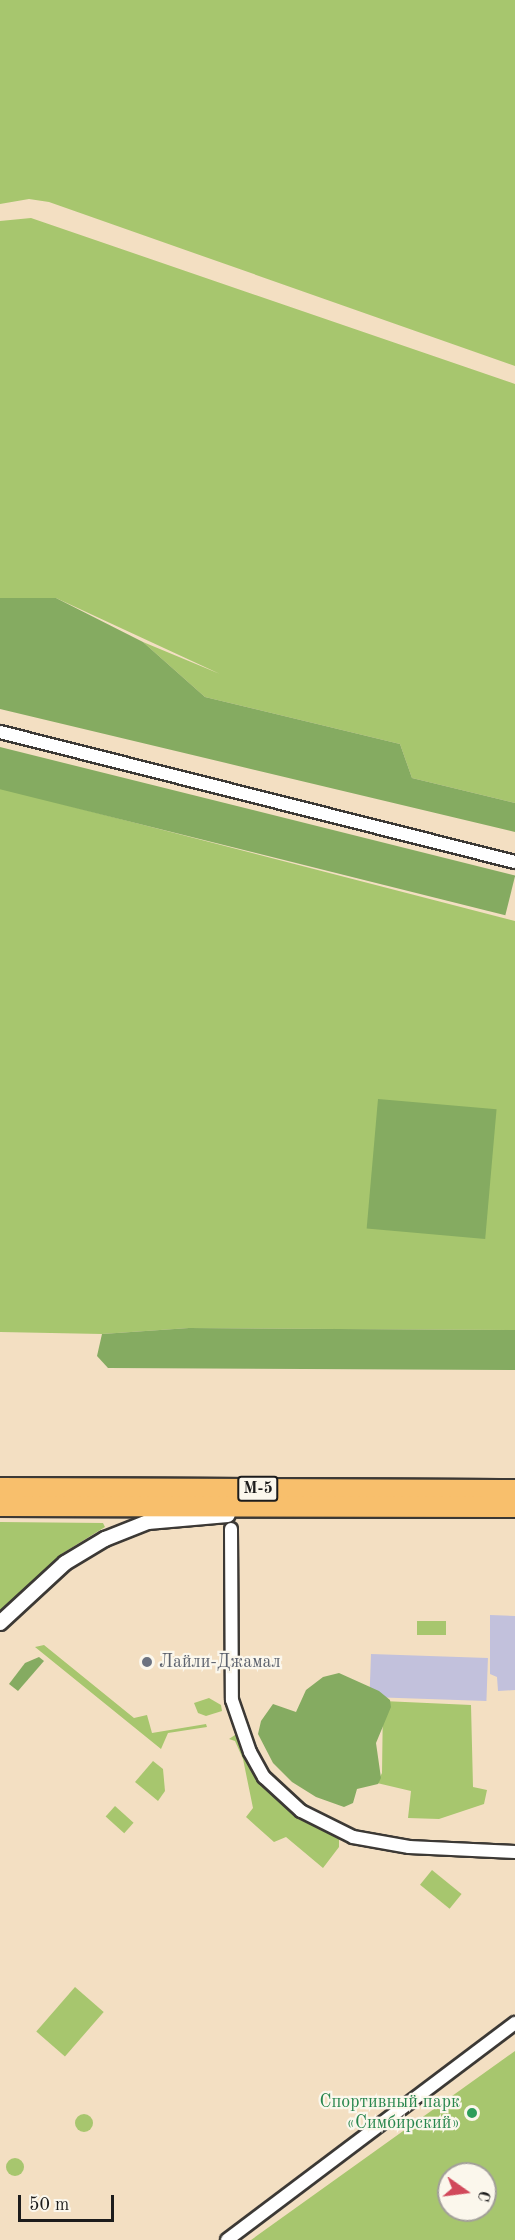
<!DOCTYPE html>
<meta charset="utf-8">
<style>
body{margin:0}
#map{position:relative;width:515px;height:2240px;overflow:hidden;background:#f3dfc2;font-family:"Old Standard TT",serif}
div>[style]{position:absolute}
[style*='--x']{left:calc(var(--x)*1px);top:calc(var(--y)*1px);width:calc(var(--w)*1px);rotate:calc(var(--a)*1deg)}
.industrial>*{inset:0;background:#c2c1dc;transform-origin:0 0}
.green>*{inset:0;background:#a7c66e;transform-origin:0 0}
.round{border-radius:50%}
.forest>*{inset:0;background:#85ab61;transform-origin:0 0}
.roads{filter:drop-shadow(2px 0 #3c3935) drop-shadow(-2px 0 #3c3935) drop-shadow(0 2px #3c3935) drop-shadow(0 -2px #3c3935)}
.minor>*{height:12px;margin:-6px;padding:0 6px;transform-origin:6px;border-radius:6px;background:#fff}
.tertiary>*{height:14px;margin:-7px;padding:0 7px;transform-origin:7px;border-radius:7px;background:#fff}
.trunk>*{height:20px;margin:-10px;padding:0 10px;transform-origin:10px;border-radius:10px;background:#f8bf6c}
.dots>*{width:16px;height:16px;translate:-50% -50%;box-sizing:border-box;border:3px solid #fbf7ec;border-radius:50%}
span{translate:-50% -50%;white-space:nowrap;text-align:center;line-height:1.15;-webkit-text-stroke:4.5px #fbf7ec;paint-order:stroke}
.shield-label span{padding:2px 4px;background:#fbf7ec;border:2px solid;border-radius:4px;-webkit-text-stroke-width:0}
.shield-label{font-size:16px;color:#1c1c1c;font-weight:700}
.worship-label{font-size:18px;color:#5b616d}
.left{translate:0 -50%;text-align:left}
.leisure-label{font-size:18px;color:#27864d}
.right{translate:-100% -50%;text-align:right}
.north{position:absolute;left:437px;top:2162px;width:60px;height:60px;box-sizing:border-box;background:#fbf7ec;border:2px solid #a29f99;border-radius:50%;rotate:104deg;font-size:16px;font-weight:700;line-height:24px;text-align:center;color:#1c1c1c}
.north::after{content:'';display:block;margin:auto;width:21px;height:27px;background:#d1495b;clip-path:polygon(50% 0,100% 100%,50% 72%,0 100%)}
.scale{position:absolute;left:18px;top:2195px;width:96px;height:27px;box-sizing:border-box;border:3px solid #1c1c1c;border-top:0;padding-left:8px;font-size:18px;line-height:21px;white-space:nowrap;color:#1c1c1c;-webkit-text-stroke:4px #fbf7ec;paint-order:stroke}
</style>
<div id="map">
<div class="industrial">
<div style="clip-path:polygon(490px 1615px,515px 1616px,515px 1690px,498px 1691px,497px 1677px,490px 1674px)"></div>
<div style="left:371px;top:1654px;width:117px;height:43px;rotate:2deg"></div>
</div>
<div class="green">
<div style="clip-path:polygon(0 0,515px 0,515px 366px,49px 202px,29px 199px,0 204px)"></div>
<div style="clip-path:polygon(31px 218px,515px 384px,515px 803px,412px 778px,400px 744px,205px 697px,143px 642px,220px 674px,56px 598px,0 598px,0 221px)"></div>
<div style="clip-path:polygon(0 788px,515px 921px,515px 1330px,189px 1328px,102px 1334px,0 1332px)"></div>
<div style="clip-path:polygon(0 1522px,103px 1523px,105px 1527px,63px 1553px,0 1611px)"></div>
<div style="left:417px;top:1621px;width:29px;height:14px"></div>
<div style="clip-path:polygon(44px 1645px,134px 1718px,147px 1715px,152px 1733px,206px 1724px,207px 1727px,168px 1733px,161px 1749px,35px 1647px)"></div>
<div style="clip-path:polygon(209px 1698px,221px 1705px,222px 1711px,206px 1716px,198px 1713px,194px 1703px)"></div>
<div style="clip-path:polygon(383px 1701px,471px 1705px,473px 1787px,487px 1790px,484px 1804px,439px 1819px,408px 1818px,411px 1791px,377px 1783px,382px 1773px)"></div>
<div style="clip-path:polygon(238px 1733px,299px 1814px,339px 1838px,339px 1847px,323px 1868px,286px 1837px,274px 1842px,246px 1817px,253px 1808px,243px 1759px,235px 1741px,229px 1739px)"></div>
<div style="clip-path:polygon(153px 1761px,163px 1769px,165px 1791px,158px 1801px,135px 1782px)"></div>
<div style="left:115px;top:1806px;width:25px;height:14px;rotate:42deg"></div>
<div style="left:432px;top:1870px;width:38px;height:19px;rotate:39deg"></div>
<div style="left:75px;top:1987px;width:38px;height:59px;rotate:41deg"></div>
<div style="clip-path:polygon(evenodd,515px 2051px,515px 2240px,251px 2240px,515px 2051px,449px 2174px,485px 2174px,485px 2210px,449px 2210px,449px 2174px)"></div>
<div class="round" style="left:75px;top:2114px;width:18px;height:18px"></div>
<div class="round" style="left:6px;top:2158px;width:18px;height:18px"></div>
</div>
<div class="forest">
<div style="clip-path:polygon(0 598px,56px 598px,143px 642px,205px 697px,400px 744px,412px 778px,515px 803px,515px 832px,0 709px)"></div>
<div style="left:0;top:747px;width:531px;height:41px;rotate:14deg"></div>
<div style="left:378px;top:1099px;width:119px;height:130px;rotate:5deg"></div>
<div style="clip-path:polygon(189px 1328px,515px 1330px,515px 1370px,108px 1368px,97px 1356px,102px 1334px)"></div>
<div style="clip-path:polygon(39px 1657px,44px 1661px,18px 1691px,9px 1684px,25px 1663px)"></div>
<div style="clip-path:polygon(339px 1673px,379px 1691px,390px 1700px,391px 1707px,376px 1743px,381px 1778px,378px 1784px,357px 1789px,353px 1803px,344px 1807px,316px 1797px,292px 1782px,273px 1763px,258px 1734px,261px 1721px,273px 1704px,296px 1712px,306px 1690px,323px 1677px)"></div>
</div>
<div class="roads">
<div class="minor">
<div style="--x:0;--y:732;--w:531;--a:14.17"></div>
<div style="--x:231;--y:1529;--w:171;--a:89.7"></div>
<div style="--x:232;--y:1700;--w:55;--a:70.9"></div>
<div style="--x:250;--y:1752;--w:29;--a:61"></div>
<div style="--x:264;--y:1777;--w:50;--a:42.6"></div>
<div style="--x:301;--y:1811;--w:58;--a:26.6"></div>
<div style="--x:353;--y:1837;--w:57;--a:10.1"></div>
<div style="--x:409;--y:1847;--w:106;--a:2.7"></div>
<div style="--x:227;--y:2240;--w:361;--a:-37"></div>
</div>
<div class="tertiary">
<div style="--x:0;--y:1623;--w:88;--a:-42.7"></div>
<div style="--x:65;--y:1563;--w:47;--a:-31"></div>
<div style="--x:105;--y:1539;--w:46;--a:-21.6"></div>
<div style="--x:148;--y:1522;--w:80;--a:-5"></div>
</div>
<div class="trunk">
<div style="--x:0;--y:1488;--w:515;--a:0.22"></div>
<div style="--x:0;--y:1506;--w:515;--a:0.11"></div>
</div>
</div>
<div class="dots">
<div style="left:147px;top:1662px;background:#6b7280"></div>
<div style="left:472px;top:2113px;background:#2e9e5b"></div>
</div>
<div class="shield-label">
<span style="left:258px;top:1489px">М-5</span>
</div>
<div class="worship-label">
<span class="left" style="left:159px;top:1662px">Лайли-Джамал</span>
</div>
<div class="leisure-label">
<span class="right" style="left:460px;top:2113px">Спортивный парк<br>«Симбирский»</span>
</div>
<div class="north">С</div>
<div class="scale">50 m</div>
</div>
